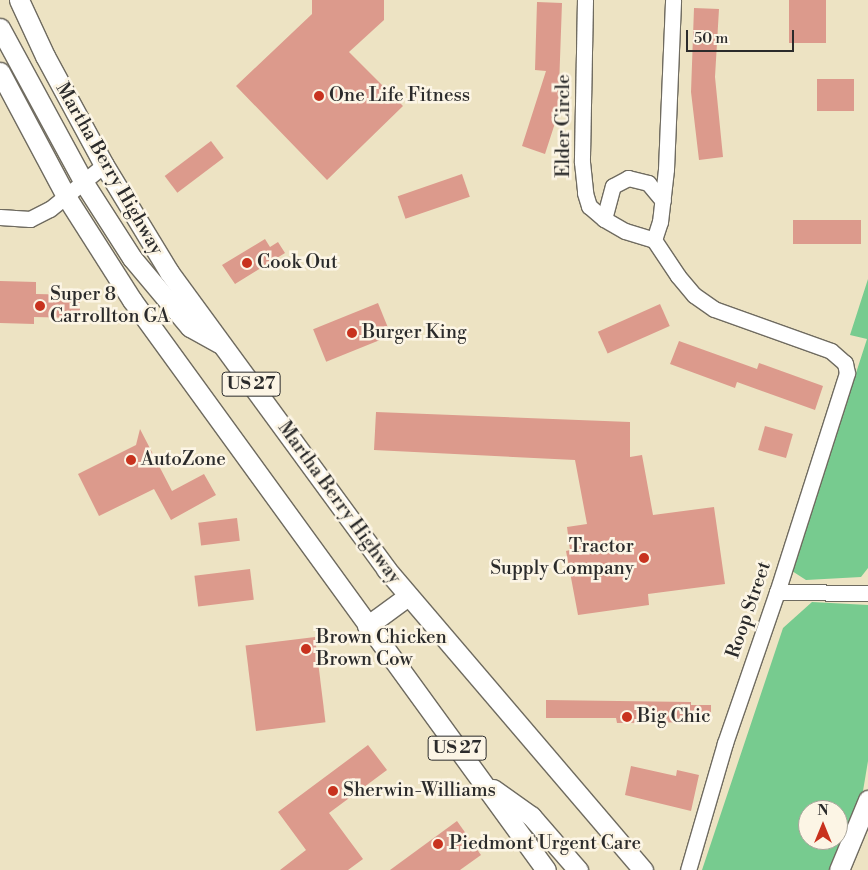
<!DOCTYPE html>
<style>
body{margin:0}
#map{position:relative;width:868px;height:870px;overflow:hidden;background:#ede3c3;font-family:"Libre Bodoni",serif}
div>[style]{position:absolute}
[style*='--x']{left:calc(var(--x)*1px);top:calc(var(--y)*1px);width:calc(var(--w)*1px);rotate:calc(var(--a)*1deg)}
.green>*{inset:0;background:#77cb8f}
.building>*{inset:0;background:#dc9a8c;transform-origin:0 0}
.roads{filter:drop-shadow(1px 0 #6f6b60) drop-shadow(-1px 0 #6f6b60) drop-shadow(0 1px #6f6b60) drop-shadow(0 -1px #6f6b60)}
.minor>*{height:15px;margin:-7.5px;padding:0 7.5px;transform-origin:7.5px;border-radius:7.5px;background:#fff}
.major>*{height:19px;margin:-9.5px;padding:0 9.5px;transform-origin:9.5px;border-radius:9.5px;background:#fff}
.dots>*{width:14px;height:14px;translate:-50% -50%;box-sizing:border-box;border:2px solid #fcf5e5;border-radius:50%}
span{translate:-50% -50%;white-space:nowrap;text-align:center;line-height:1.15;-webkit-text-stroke:5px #fcf5e5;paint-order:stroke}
.shield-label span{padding:1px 4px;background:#fcf5e5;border:1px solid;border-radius:4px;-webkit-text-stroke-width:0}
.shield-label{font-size:18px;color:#2b2b2b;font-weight:700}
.poi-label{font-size:19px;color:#2b2b2b}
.left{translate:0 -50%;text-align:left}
.right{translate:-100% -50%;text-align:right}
.street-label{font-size:19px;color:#2b2b2b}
.north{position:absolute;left:798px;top:800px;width:50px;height:50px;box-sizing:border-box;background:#fcf5e5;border:1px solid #a8a49b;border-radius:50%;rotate:0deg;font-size:14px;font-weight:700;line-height:20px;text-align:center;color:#2b2b2b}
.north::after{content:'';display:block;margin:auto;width:18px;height:22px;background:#c8321e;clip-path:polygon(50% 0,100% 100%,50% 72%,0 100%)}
.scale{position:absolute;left:686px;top:30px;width:108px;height:22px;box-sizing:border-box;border:2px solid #2b2b2b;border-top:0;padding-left:6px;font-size:15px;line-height:18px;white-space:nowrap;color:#2b2b2b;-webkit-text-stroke:4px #fcf5e5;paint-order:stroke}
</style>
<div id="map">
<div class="green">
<div style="clip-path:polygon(868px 279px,868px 568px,861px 577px,806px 580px,792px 571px,867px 339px,850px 335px)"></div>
<div style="clip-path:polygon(evenodd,812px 602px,868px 605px,868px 761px,863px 791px,838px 862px,833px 870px,702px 870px,783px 628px,812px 602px,808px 810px,838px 810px,838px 840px,808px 840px,808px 810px)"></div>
</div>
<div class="building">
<div style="clip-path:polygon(312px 0,384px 0,384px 20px,349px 52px,403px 106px,327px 180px,236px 86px,312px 14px)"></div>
<div style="left:789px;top:0;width:37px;height:43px"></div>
<div style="clip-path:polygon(537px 2px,562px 3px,559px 87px,566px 89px,545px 154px,522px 146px,546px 71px,535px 70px)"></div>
<div style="clip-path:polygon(694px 8px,719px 9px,715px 77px,723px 157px,699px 160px,691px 92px)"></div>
<div style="left:854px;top:79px;width:32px;height:37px;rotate:90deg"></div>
<div style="left:211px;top:141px;width:21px;height:58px;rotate:53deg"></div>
<div style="left:462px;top:174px;width:24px;height:68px;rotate:71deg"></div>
<div style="left:793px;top:220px;width:68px;height:24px"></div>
<div style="clip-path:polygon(265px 239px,270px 247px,278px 242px,285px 253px,235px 284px,222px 265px)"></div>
<div style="clip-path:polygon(0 281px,36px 282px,36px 294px,80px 295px,80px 318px,34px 317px,34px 324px,0 323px)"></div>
<div style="left:378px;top:303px;width:35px;height:70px;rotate:68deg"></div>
<div style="left:660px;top:304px;width:24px;height:68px;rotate:66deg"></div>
<div style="clip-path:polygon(679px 341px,757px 369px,759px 363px,823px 386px,815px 410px,737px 382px,735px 388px,670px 364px)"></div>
<div style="clip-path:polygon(376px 412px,630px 422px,630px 457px,642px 455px,653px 515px,714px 507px,725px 584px,648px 594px,649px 605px,578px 615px,566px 551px,570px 550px,567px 527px,587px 524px,575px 460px,374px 450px)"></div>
<div style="left:765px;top:426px;width:29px;height:25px;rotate:16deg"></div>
<div style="clip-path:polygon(140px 429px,172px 491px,204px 474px,216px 495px,171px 520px,154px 489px,99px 516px,78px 474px,136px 445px)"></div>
<div style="left:237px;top:518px;width:23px;height:39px;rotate:83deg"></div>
<div style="left:250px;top:569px;width:31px;height:56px;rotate:83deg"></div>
<div style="left:315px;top:637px;width:86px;height:70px;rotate:83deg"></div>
<div style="clip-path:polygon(546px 700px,691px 702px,691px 705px,711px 705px,711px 722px,617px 723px,616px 718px,546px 718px)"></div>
<div style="clip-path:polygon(368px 745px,387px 770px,329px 813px,363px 859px,348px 870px,280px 870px,306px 850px,278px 812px)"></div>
<div style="clip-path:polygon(631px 766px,676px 776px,677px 770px,699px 775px,691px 811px,625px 795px)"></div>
<div style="clip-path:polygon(457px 821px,481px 855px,460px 870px,390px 870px)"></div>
</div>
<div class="roads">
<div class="minor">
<div style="--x:585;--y:0;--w:162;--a:91.1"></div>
<div style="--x:582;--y:162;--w:31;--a:84"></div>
<div style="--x:585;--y:193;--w:14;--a:73"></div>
<div style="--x:589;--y:206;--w:20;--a:41"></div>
<div style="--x:604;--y:219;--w:24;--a:30"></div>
<div style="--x:625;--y:231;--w:30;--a:17"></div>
<div style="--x:654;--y:240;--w:19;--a:-72"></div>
<div style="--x:660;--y:222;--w:53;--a:-83.5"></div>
<div style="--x:666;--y:169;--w:169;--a:-87.6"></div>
<div style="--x:0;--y:217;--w:30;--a:4"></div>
<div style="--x:30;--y:219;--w:22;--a:-27"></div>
<div style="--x:50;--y:209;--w:70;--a:-39.2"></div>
<div style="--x:604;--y:219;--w:34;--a:-75"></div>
<div style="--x:613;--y:186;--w:17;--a:-28"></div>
<div style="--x:628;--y:178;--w:21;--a:14"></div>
<div style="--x:648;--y:183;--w:23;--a:50"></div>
<div style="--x:654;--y:240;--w:43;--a:56.3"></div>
<div style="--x:678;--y:276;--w:25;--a:50"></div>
<div style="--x:694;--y:295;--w:24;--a:35"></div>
<div style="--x:714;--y:309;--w:124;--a:19.7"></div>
<div style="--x:831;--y:351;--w:18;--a:41"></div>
<div style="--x:845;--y:363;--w:10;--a:79"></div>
<div style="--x:847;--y:373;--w:230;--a:107.7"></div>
<div style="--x:777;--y:592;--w:160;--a:109"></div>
<div style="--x:725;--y:743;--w:132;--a:106.2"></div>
<div style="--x:777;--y:592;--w:91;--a:0.6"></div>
</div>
<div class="major">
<div style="--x:19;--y:0;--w:62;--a:65.1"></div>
<div style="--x:45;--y:56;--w:124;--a:61.6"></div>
<div style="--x:104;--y:165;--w:125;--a:58.7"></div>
<div style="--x:169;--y:272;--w:368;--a:53.8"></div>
<div style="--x:386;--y:569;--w:396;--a:49.5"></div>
<div style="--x:0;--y:28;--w:176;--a:61.5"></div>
<div style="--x:84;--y:183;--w:89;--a:57.4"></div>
<div style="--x:132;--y:258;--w:90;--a:50"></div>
<div style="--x:190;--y:327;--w:33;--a:29"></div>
<div style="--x:0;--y:72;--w:143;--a:62"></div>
<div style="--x:67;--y:198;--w:121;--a:57.5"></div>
<div style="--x:132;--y:300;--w:704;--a:54.01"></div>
<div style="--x:367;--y:626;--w:51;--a:-36.2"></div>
<div style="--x:493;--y:789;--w:47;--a:35.4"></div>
<div style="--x:531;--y:816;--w:72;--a:49"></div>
<div style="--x:839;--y:870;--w:76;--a:-67.5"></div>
</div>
</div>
<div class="dots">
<div style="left:319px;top:96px;background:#c8321e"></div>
<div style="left:247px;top:263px;background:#c8321e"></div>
<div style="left:40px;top:306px;background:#c8321e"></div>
<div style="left:352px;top:333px;background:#c8321e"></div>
<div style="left:131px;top:460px;background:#c8321e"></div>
<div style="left:644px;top:558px;background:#c8321e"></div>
<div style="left:306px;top:649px;background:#c8321e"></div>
<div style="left:627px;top:717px;background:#c8321e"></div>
<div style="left:333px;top:791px;background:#c8321e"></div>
<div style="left:438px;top:844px;background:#c8321e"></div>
</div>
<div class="shield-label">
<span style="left:251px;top:384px">US 27</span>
<span style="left:457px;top:748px">US 27</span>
</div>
<div class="poi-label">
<span class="left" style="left:329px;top:96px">One Life Fitness</span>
<span class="left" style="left:257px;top:263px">Cook Out</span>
<span class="left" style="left:50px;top:306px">Super 8<br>Carrollton GA</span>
<span class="left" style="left:362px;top:333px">Burger King</span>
<span class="left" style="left:141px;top:460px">AutoZone</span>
<span class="right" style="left:634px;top:558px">Tractor<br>Supply Company</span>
<span class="left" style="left:316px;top:649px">Brown Chicken<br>Brown Cow</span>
<span class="left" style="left:637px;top:717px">Big Chic</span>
<span class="left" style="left:343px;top:791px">Sherwin-Williams</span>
<span class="left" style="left:449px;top:844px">Piedmont Urgent Care</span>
</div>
<div class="street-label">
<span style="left:564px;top:126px;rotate:-90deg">Elder Circle</span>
<span style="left:109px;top:169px;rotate:60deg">Martha Berry Highway</span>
<span style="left:339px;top:503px;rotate:54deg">Martha Berry Highway</span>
<span style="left:749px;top:610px;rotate:-71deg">Roop Street</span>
</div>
<div class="north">N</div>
<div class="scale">50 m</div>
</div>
